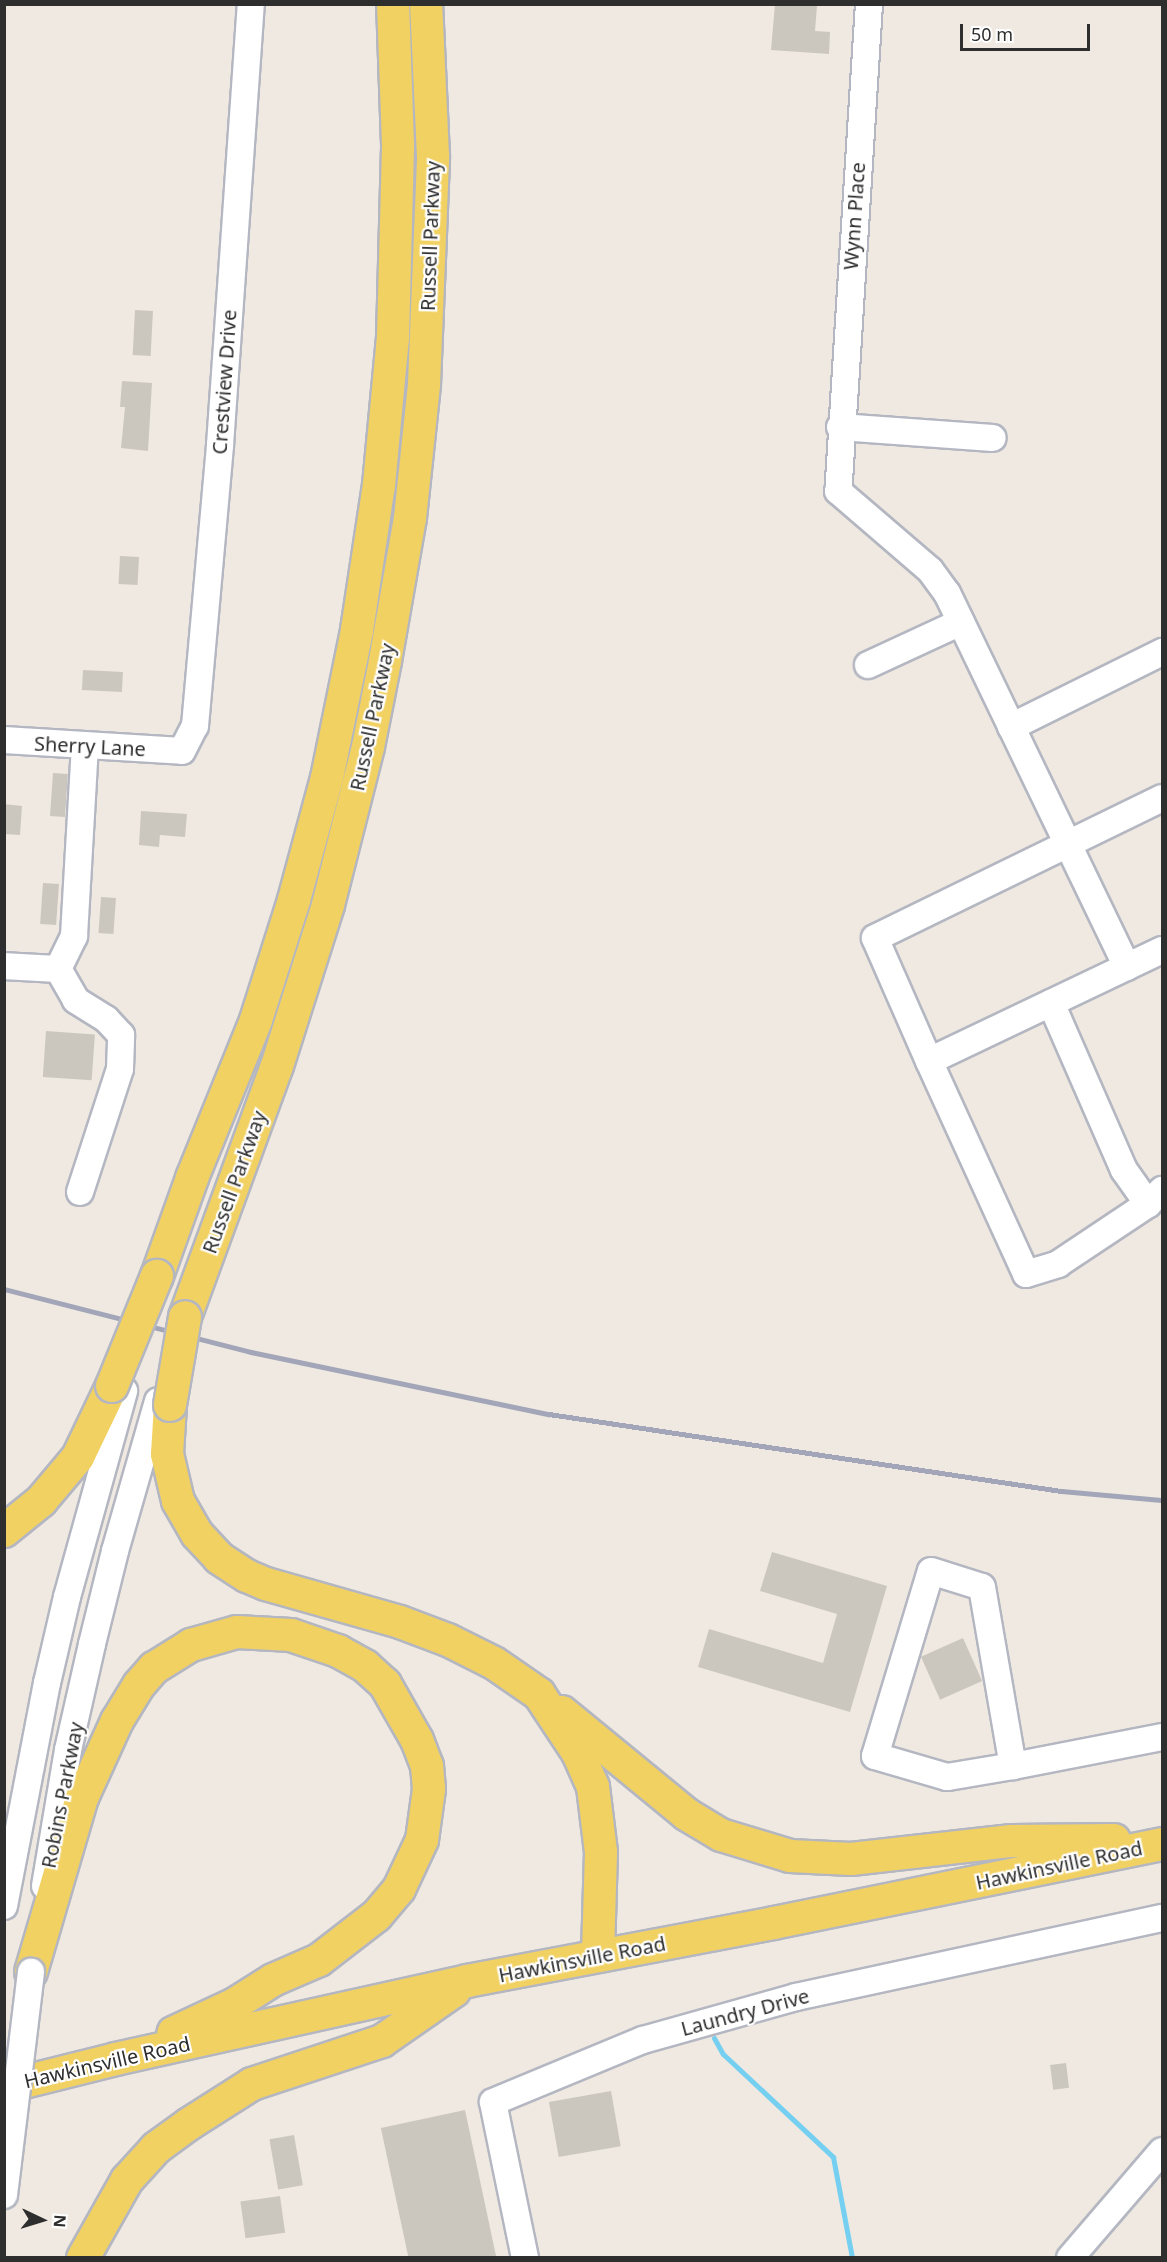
<!DOCTYPE html>
<style>
body{margin:0}
#map{position:relative;width:1167px;height:2262px;overflow:hidden;background:#efe9e1;font-family:"Noto Sans",sans-serif}
div>[style]{position:absolute}
[style*='--x']{left:calc(var(--x)*1px);top:calc(var(--y)*1px);width:calc(var(--w)*1px);rotate:calc(var(--a)*1deg)}
.stream>*{height:5px;margin:-2.5px;padding:0 2.5px;transform-origin:2.5px;border-radius:2.5px;background:#75cff0}
.building>*{inset:0;background:#cbc7bf;transform-origin:0 0}
.roads{filter:drop-shadow(2px 0 #b4b7c1) drop-shadow(-2px 0 #b4b7c1) drop-shadow(0 2px #b4b7c1) drop-shadow(0 -2px #b4b7c1)}
.minor>*{height:26px;margin:-13px;padding:0 13px;transform-origin:13px;border-radius:13px;background:#fff}
.major>*{height:32px;margin:-16px;padding:0 16px;transform-origin:16px;border-radius:16px;background:#f2d163}
.rail>*{height:4.5px;margin:-2.25px;padding:0 2.25px;transform-origin:2.25px;border-radius:2.25px;background:#a3a6b8}
.bridges{filter:drop-shadow(2px 0 #b4b7c1) drop-shadow(-2px 0 #b4b7c1) drop-shadow(0 2px #b4b7c1) drop-shadow(0 -2px #b4b7c1)}
.minor-bridge>*{height:26px;margin:-13px;padding:0 13px;transform-origin:13px;border-radius:13px;background:#fff}
.major-bridge>*{height:32px;margin:-16px;padding:0 16px;transform-origin:16px;border-radius:16px;background:#f2d163}
span{translate:-50% -50%;white-space:nowrap;text-align:center;line-height:1.15;-webkit-text-stroke:4.5px #fff;paint-order:stroke}
.street-label{font-size:20px;color:#2e2e2e}
.frame{position:absolute;inset:0;border:6px solid #2e2e2e;pointer-events:none}
.north{position:absolute;left:12px;top:2190px;width:60px;height:60px;-webkit-text-stroke:4px #fff;paint-order:stroke;rotate:94deg;font-size:16px;font-weight:700;line-height:24px;text-align:center;color:#2e2e2e}
.north::after{content:'';display:block;margin:auto;width:21px;height:27px;background:#2e2e2e;clip-path:polygon(50% 0,100% 100%,50% 72%,0 100%)}
.scale{position:absolute;left:960px;top:24px;width:130px;height:27px;box-sizing:border-box;border:3px solid #2e2e2e;border-top:0;padding-left:8px;font-size:18px;line-height:21px;white-space:nowrap;color:#2e2e2e;-webkit-text-stroke:4px #fff;paint-order:stroke}
</style>
<div id="map">
<div class="stream">
<div style="--x:714;--y:2038;--w:18;--a:61"></div>
<div style="--x:723;--y:2054;--w:151;--a:43.1"></div>
<div style="--x:833;--y:2157;--w:103;--a:79.3"></div>
</div>
<div class="building">
<div style="clip-path:polygon(775px 4px,817px 6px,815px 31px,830px 32px,829px 54px,771px 50px)"></div>
<div style="left:135px;top:310px;width:18px;height:45px;rotate:3deg"></div>
<div style="clip-path:polygon(122px 381px,152px 383px,148px 451px,121px 448px,125px 407px,120px 407px)"></div>
<div style="left:120px;top:556px;width:19px;height:28px;rotate:3deg"></div>
<div style="left:83px;top:670px;width:40px;height:20px;rotate:3deg"></div>
<div style="left:53px;top:773px;width:15px;height:43px;rotate:4deg"></div>
<div style="clip-path:polygon(4px 804px,22px 806px,20px 835px,4px 834px)"></div>
<div style="clip-path:polygon(141px 811px,187px 814px,185px 837px,160px 835px,159px 847px,139px 845px)"></div>
<div style="left:43px;top:883px;width:16px;height:41px;rotate:4deg"></div>
<div style="left:101px;top:897px;width:15px;height:36px;rotate:4deg"></div>
<div style="left:46px;top:1031px;width:49px;height:46px;rotate:4deg"></div>
<div style="clip-path:polygon(772px 1552px,887px 1586px,850px 1712px,698px 1667px,709px 1629px,823px 1663px,837px 1614px,760px 1591px)"></div>
<div style="left:963px;top:1638px;width:47px;height:46px;rotate:66deg"></div>
<div style="left:1066px;top:2063px;width:25px;height:16px;rotate:83deg"></div>
<div style="left:611px;top:2091px;width:56px;height:63px;rotate:80deg"></div>
<div style="left:465px;top:2110px;width:151px;height:86px;rotate:78deg"></div>
<div style="left:294px;top:2135px;width:51px;height:25px;rotate:80deg"></div>
<div style="left:280px;top:2196px;width:37px;height:40px;rotate:82deg"></div>
</div>
<div class="roads">
<div class="minor">
<div style="--x:869;--y:4;--w:488;--a:93.6"></div>
<div style="--x:838;--y:491;--w:121;--a:40.7"></div>
<div style="--x:930;--y:570;--w:29;--a:54"></div>
<div style="--x:947;--y:593;--w:415;--a:64.3"></div>
<div style="--x:840;--y:427;--w:153;--a:4.1"></div>
<div style="--x:868;--y:665;--w:102;--a:-24.8"></div>
<div style="--x:1011;--y:727;--w:169;--a:-26.4"></div>
<div style="--x:4;--y:740;--w:178;--a:3.5"></div>
<div style="--x:182;--y:751;--w:28;--a:-63"></div>
<div style="--x:195;--y:726;--w:282;--a:-84.9"></div>
<div style="--x:220;--y:445;--w:442;--a:-86"></div>
<div style="--x:1162;--y:950;--w:258;--a:154.5"></div>
<div style="--x:929;--y:1061;--w:234;--a:65.5"></div>
<div style="--x:1026;--y:1274;--w:34;--a:-17"></div>
<div style="--x:1058;--y:1264;--w:108;--a:-33.7"></div>
<div style="--x:1148;--y:1204;--w:20;--a:-45"></div>
<div style="--x:4;--y:966;--w:54;--a:3.2"></div>
<div style="--x:1051;--y:1003;--w:182;--a:66.4"></div>
<div style="--x:1124;--y:1170;--w:42;--a:54.8"></div>
<div style="--x:929;--y:1061;--w:134;--a:-113.7"></div>
<div style="--x:875;--y:938;--w:319;--a:-26"></div>
<div style="--x:80;--y:1192;--w:129;--a:-72"></div>
<div style="--x:120;--y:1069;--w:34;--a:-88"></div>
<div style="--x:121;--y:1035;--w:22;--a:-133"></div>
<div style="--x:106;--y:1019;--w:36;--a:-148"></div>
<div style="--x:76;--y:1000;--w:36;--a:-120"></div>
<div style="--x:58;--y:969;--w:37;--a:-64"></div>
<div style="--x:74;--y:936;--w:191;--a:-86.7"></div>
<div style="--x:931;--y:1571;--w:53;--a:17.4"></div>
<div style="--x:982;--y:1587;--w:182;--a:80.2"></div>
<div style="--x:1013;--y:1766;--w:67;--a:170.5"></div>
<div style="--x:947;--y:1777;--w:75;--a:-163.7"></div>
<div style="--x:875;--y:1756;--w:193;--a:-73.2"></div>
<div style="--x:1013;--y:1766;--w:152;--a:-11"></div>
<div style="--x:45;--y:1886;--w:138;--a:-80.4"></div>
<div style="--x:68;--y:1750;--w:109;--a:-77.2"></div>
<div style="--x:92;--y:1644;--w:96;--a:-76.1"></div>
<div style="--x:115;--y:1551;--w:156;--a:-74"></div>
<div style="--x:4;--y:1906;--w:227;--a:-79.1"></div>
<div style="--x:47;--y:1683;--w:88;--a:-76.9"></div>
<div style="--x:67;--y:1597;--w:214;--a:-74.5"></div>
<div style="--x:525;--y:2258;--w:159;--a:-101.6"></div>
<div style="--x:493;--y:2102;--w:162;--a:-22.5"></div>
<div style="--x:643;--y:2040;--w:159;--a:-15.7"></div>
<div style="--x:796;--y:1997;--w:374;--a:-12.2"></div>
<div style="--x:1070;--y:2258;--w:141;--a:-49.3"></div>
</div>
<div class="major">
<div style="--x:157;--y:1276;--w:104;--a:-70.3"></div>
<div style="--x:192;--y:1178;--w:170;--a:-67.9"></div>
<div style="--x:256;--y:1020;--w:126;--a:-72.4"></div>
<div style="--x:294;--y:900;--w:126;--a:-74.9"></div>
<div style="--x:327;--y:778;--w:151;--a:-78.5"></div>
<div style="--x:357;--y:630;--w:147;--a:-81.4"></div>
<div style="--x:379;--y:485;--w:148;--a:-84.6"></div>
<div style="--x:393;--y:338;--w:193;--a:-88.5"></div>
<div style="--x:398;--y:145;--w:141;--a:-92"></div>
<div style="--x:185;--y:1317;--w:267;--a:-69.9"></div>
<div style="--x:277;--y:1066;--w:169;--a:-72.4"></div>
<div style="--x:328;--y:905;--w:163;--a:-75.8"></div>
<div style="--x:368;--y:747;--w:88;--a:-78.8"></div>
<div style="--x:385;--y:661;--w:145;--a:-80.1"></div>
<div style="--x:410;--y:518;--w:135;--a:-84"></div>
<div style="--x:424;--y:384;--w:228;--a:-87.7"></div>
<div style="--x:433;--y:156;--w:152;--a:-92.6"></div>
<div style="--x:170;--y:1405;--w:49;--a:93.5"></div>
<div style="--x:167;--y:1454;--w:48;--a:76.8"></div>
<div style="--x:178;--y:1501;--w:38;--a:60"></div>
<div style="--x:197;--y:1534;--w:33;--a:47"></div>
<div style="--x:219;--y:1558;--w:33;--a:33"></div>
<div style="--x:247;--y:1576;--w:21;--a:23"></div>
<div style="--x:266;--y:1584;--w:139;--a:15.8"></div>
<div style="--x:400;--y:1622;--w:51;--a:20.6"></div>
<div style="--x:448;--y:1640;--w:51;--a:26.6"></div>
<div style="--x:494;--y:1663;--w:55;--a:34.6"></div>
<div style="--x:539;--y:1694;--w:71;--a:56.5"></div>
<div style="--x:578;--y:1753;--w:37;--a:66"></div>
<div style="--x:593;--y:1787;--w:65;--a:83"></div>
<div style="--x:601;--y:1852;--w:104;--a:91.7"></div>
<div style="--x:4;--y:1531;--w:48;--a:-39"></div>
<div style="--x:41;--y:1501;--w:57;--a:-49.9"></div>
<div style="--x:78;--y:1457;--w:79;--a:-64.4"></div>
<div style="--x:562;--y:1712;--w:161;--a:39.4"></div>
<div style="--x:686;--y:1814;--w:41;--a:31"></div>
<div style="--x:721;--y:1835;--w:72;--a:16.9"></div>
<div style="--x:790;--y:1856;--w:61;--a:2.8"></div>
<div style="--x:851;--y:1859;--w:162;--a:-6.4"></div>
<div style="--x:1012;--y:1841;--w:102;--a:-0.6"></div>
<div style="--x:31;--y:1972;--w:181;--a:-73.7"></div>
<div style="--x:82;--y:1798;--w:85;--a:-65.6"></div>
<div style="--x:117;--y:1721;--w:42;--a:-58.6"></div>
<div style="--x:139;--y:1685;--w:23;--a:-49"></div>
<div style="--x:154;--y:1668;--w:44;--a:-31.9"></div>
<div style="--x:191;--y:1645;--w:48;--a:-15.8"></div>
<div style="--x:237;--y:1632;--w:54;--a:3.2"></div>
<div style="--x:291;--y:1635;--w:50;--a:18.8"></div>
<div style="--x:338;--y:1651;--w:31;--a:29"></div>
<div style="--x:365;--y:1666;--w:27;--a:42"></div>
<div style="--x:385;--y:1684;--w:64;--a:60.3"></div>
<div style="--x:417;--y:1740;--w:28;--a:69"></div>
<div style="--x:427;--y:1766;--w:23;--a:85"></div>
<div style="--x:429;--y:1789;--w:51;--a:97.8"></div>
<div style="--x:422;--y:1840;--w:54;--a:115.1"></div>
<div style="--x:399;--y:1889;--w:35;--a:130"></div>
<div style="--x:376;--y:1916;--w:72;--a:142.3"></div>
<div style="--x:319;--y:1960;--w:50;--a:156.5"></div>
<div style="--x:273;--y:1980;--w:45;--a:147.7"></div>
<div style="--x:235;--y:2004;--w:68;--a:154.9"></div>
<div style="--x:4;--y:2087;--w:115;--a:-14"></div>
<div style="--x:116;--y:2059;--w:360;--a:-12.5"></div>
<div style="--x:467;--y:1981;--w:312;--a:-10.7"></div>
<div style="--x:774;--y:1923;--w:396;--a:-11.5"></div>
<div style="--x:83;--y:2258;--w:90;--a:-60.6"></div>
<div style="--x:127;--y:2180;--w:43;--a:-47.8"></div>
<div style="--x:156;--y:2148;--w:41;--a:-36"></div>
<div style="--x:189;--y:2124;--w:75;--a:-32.4"></div>
<div style="--x:252;--y:2084;--w:137;--a:-18.3"></div>
<div style="--x:382;--y:2041;--w:88;--a:-34.8"></div>
</div>
</div>
<div class="rail">
<div style="--x:4;--y:1289;--w:255;--a:14.3"></div>
<div style="--x:251;--y:1352;--w:304;--a:11.8"></div>
<div style="--x:549;--y:1414;--w:518;--a:8.55"></div>
<div style="--x:1061;--y:1491;--w:101;--a:5.1"></div>
</div>
<div class="bridges">
<div class="minor-bridge">
<div style="--x:4;--y:2195;--w:225;--a:-83.1"></div>
</div>
<div class="major-bridge">
<div style="--x:112;--y:1386;--w:119;--a:-67.8"></div>
<div style="--x:170;--y:1405;--w:89;--a:-80.3"></div>
</div>
</div>
<div class="street-label">
<span style="left:854px;top:216px;rotate:-86deg">Wynn Place</span>
<span style="left:430px;top:236px;rotate:-88deg">Russell Parkway</span>
<span style="left:224px;top:382px;rotate:-86deg">Crestview Drive</span>
<span style="left:372px;top:717px;rotate:-78deg">Russell Parkway</span>
<span style="left:90px;top:746px;rotate:3deg">Sherry Lane</span>
<span style="left:234px;top:1182px;rotate:-70deg">Russell Parkway</span>
<span style="left:62px;top:1795px;rotate:-79deg">Robins Parkway</span>
<span style="left:1059px;top:1865px;rotate:-12deg">Hawkinsville Road</span>
<span style="left:582px;top:1959px;rotate:-11deg">Hawkinsville Road</span>
<span style="left:745px;top:2012px;rotate:-15deg">Laundry Drive</span>
<span style="left:107px;top:2062px;rotate:-13deg">Hawkinsville Road</span>
</div>
<div class="frame"></div>
<div class="north">N</div>
<div class="scale">50 m</div>
</div>
